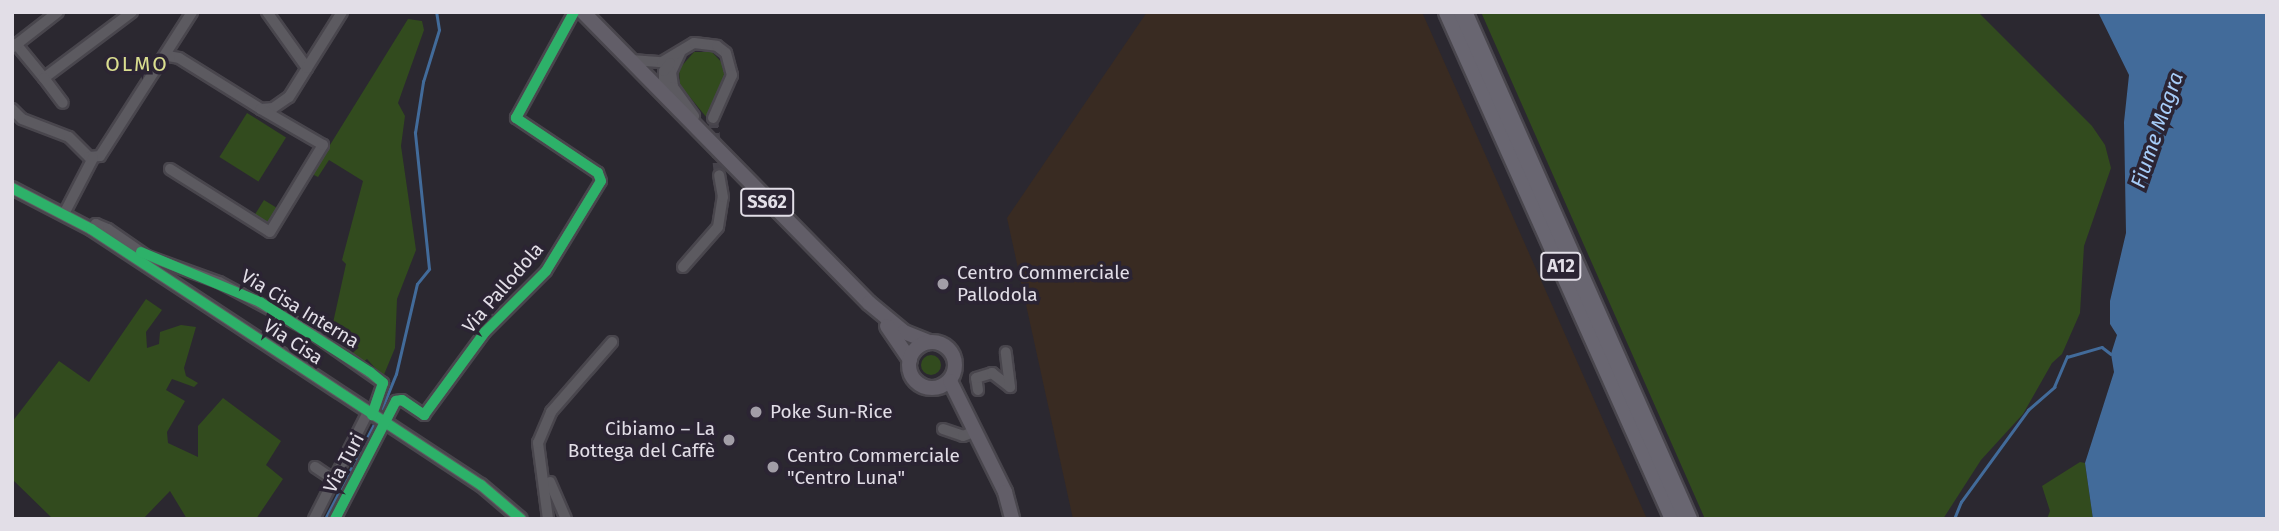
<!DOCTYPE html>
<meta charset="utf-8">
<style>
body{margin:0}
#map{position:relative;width:2279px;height:531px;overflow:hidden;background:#2b2830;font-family:"Fira Sans",sans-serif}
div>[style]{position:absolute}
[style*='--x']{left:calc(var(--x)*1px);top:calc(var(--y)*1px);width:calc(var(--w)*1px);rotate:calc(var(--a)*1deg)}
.industrial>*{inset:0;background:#392b22}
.green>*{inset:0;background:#324b1e;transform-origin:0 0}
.round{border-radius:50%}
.water>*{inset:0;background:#426b9a}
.stream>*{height:2.5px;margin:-1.25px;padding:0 1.25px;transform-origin:1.25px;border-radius:1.25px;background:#426b9a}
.street-tunnel>*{height:10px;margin-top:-5px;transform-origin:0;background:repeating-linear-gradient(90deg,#46434b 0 10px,transparent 0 15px)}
.roads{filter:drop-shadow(2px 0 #49464d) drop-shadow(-2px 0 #49464d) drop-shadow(0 2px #49464d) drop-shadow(0 -2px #49464d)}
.street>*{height:10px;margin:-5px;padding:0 5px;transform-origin:5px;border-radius:5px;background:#5c5a60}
.secondary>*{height:12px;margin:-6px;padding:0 6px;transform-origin:6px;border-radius:6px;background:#5c5a60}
.primary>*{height:14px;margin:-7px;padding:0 7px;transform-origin:7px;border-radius:7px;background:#625e68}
.primary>.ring{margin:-7px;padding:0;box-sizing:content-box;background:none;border:14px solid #625e68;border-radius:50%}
.highway>*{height:18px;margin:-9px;padding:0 9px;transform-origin:9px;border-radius:9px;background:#696671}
.cycleway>*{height:10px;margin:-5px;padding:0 5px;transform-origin:5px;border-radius:5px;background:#2db169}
.dots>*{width:19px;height:19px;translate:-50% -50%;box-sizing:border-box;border:4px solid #2b2433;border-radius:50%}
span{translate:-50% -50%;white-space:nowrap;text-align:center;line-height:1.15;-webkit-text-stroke:7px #2b2433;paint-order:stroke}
.shield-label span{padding:2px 5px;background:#2b2433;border:2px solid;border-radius:5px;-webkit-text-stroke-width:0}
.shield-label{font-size:18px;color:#e2dee7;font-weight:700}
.poi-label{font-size:19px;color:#e2dee7}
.left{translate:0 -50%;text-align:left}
.right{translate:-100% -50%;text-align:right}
.street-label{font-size:19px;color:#e2dee7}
.neighbourhood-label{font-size:21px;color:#dade8f;letter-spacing:2px}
.water-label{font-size:21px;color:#a6ccf8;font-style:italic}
.frame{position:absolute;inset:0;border:14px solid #e2dee7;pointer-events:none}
</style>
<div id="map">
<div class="industrial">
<div style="clip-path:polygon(1147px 12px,1422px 12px,1647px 519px,1073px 519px,1007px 218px)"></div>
</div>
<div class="green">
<div style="clip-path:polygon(1481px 12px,1978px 12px,2092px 126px,2105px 145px,2111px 168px,2084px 246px,2080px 313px,2062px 354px,2052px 363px,2023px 414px,1981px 460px,1943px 519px,1705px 519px)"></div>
<div style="clip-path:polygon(408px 19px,422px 21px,424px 30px,398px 103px,405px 116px,401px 146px,416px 250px,397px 299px,395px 348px,383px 377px,367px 359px,362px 363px,329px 341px,346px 264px,342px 260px,363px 181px,329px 160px,318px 177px,312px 174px)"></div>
<div style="clip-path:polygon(694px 52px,712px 52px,725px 66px,723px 88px,707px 118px,680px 85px,679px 69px)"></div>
<div style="left:247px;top:113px;width:46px;height:52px;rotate:32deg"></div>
<div style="left:264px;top:200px;width:19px;height:20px;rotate:32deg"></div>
<div style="clip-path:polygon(146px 299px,162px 310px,146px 332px,147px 348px,159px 344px,160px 332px,181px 325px,196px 327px,184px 368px,186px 376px,198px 383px,194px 387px,172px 379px,166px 390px,185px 401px,167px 432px,168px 443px,198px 457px,198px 426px,223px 398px,281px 441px,266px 465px,283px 479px,256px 519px,187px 519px,170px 491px,143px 519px,53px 519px,12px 479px,12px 422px,59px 361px,89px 382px)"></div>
<div class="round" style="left:921px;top:355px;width:20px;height:20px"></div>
<div style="clip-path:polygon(2080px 462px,2085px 463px,2093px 519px,2047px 519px,2050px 511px,2042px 486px)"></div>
</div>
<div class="water">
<div style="clip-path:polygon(2098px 12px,2267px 12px,2267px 519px,2093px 519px,2085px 463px,2114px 372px,2111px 354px,2117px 335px,2110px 324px,2110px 301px,2126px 233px,2124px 122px,2129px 75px)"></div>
</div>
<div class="stream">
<div style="--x:380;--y:413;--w:42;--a:-67.7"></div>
<div style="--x:396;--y:374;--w:92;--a:-76.9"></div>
<div style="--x:417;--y:284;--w:19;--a:-51"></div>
<div style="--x:429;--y:269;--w:137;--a:-95.9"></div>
<div style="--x:415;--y:133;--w:52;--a:-81.1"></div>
<div style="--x:423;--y:82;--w:54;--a:-72.9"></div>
<div style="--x:439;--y:30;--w:18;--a:-99"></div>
<div style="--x:325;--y:519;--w:107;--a:-62.7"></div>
<div style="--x:1954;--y:519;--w:18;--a:-68"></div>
<div style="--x:1961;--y:502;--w:114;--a:-53.9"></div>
<div style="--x:2028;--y:410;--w:35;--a:-41"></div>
<div style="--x:2054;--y:387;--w:33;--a:-67"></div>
<div style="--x:2067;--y:357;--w:36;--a:-16"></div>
<div style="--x:2102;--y:347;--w:11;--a:38"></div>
</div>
<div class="street-tunnel">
<div style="--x:713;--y:118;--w:57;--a:84"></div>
</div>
<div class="roads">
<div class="street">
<div style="--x:16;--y:44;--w:44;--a:50.5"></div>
<div style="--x:44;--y:78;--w:110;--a:-36.9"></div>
<div style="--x:13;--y:47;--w:57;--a:-37.9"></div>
<div style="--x:680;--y:53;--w:21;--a:115"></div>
<div style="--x:671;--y:72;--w:15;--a:82"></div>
<div style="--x:673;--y:87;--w:36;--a:54"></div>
<div style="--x:168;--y:56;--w:11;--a:10"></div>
<div style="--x:179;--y:58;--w:97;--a:31.9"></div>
<div style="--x:261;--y:109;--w:12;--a:-5"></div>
<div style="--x:273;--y:108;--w:19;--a:-35"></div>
<div style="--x:289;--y:97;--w:34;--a:-58"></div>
<div style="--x:307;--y:68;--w:69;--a:-125.5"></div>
<div style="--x:631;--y:60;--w:31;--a:4"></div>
<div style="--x:662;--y:62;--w:37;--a:-31"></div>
<div style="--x:694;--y:43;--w:23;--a:7"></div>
<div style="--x:717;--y:46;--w:11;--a:38"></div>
<div style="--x:726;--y:53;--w:23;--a:75"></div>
<div style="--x:732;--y:75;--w:47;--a:113.8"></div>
<div style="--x:307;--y:68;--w:66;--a:-58"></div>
<div style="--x:44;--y:78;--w:31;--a:53"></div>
<div style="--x:664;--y:95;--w:24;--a:-90"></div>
<div style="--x:664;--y:71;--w:10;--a:-53"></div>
<div style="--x:12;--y:109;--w:14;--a:45"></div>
<div style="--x:22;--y:119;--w:50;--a:21"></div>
<div style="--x:69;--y:137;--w:28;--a:45"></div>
<div style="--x:89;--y:157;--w:11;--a:-5"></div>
<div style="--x:100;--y:156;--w:171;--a:-57.4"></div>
<div style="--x:170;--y:169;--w:118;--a:32.2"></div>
<div style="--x:270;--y:232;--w:102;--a:-58.7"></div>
<div style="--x:323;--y:145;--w:72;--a:-149.9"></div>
<div style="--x:65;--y:212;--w:61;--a:-62.6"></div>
<div style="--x:91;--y:229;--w:7;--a:-45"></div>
<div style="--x:96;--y:224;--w:13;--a:23"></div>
<div style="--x:108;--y:229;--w:47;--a:34.7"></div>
<div style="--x:147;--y:256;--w:77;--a:19.9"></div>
<div style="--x:219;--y:282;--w:95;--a:28.2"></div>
<div style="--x:303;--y:327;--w:98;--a:35"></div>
<div style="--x:383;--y:383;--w:34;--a:109"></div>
<div style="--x:683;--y:267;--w:53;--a:-48.8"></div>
<div style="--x:718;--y:227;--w:30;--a:-81"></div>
<div style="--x:723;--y:197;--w:22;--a:-100"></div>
<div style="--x:978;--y:390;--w:12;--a:-99"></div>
<div style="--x:976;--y:378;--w:17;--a:-17"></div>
<div style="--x:992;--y:373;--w:23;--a:38"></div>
<div style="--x:1010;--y:387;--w:35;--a:-97"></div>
<div style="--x:943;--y:429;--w:21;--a:19"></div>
<div style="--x:963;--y:436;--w:14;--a:-21"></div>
<div style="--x:315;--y:467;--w:23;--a:34"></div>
<div style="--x:550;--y:482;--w:40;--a:66.6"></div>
<div style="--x:314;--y:519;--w:120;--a:-63.2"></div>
<div style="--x:335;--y:519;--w:133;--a:-62.7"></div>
<div style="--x:396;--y:401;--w:6;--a:-9"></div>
<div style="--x:402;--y:400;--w:27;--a:34"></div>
<div style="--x:424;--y:415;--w:103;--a:-53.7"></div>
<div style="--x:485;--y:332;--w:86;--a:-45"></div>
<div style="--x:546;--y:271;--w:105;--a:-58.6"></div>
<div style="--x:601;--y:181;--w:9;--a:-111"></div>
<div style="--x:598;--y:173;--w:99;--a:-146.1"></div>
<div style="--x:516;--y:118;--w:121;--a:-61.3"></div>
<div style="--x:548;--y:519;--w:77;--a:-97.5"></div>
<div style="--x:538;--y:443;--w:34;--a:-67"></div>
<div style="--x:551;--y:412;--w:93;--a:-48.9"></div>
</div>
<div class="secondary">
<div style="--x:12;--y:188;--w:89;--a:27.4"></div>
<div style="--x:91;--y:229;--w:467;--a:33.3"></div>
<div style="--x:481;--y:485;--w:52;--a:40.4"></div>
</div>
<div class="primary">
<div style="--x:583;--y:12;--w:408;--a:45.5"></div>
<div style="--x:869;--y:303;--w:45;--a:39.6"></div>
<div style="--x:904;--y:332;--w:27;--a:22"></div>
<div style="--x:887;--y:326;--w:41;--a:55.9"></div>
<div class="ring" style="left:909px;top:342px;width:32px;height:32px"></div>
<div style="--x:950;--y:381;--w:124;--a:63.6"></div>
<div style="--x:1005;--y:492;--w:28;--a:75"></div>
</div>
<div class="highway">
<div style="--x:1448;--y:12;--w:555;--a:65.97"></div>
<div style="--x:1463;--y:12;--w:555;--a:66.07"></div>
</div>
</div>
<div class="cycleway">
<div style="--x:12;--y:188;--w:89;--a:27.4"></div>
<div style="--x:91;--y:229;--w:467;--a:33.3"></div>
<div style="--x:481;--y:485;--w:52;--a:40.4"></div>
<div style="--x:141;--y:252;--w:129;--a:22.8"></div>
<div style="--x:260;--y:302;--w:130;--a:32.5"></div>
<div style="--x:370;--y:372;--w:17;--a:40"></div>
<div style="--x:383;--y:383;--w:34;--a:109"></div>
<div style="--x:335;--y:519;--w:133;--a:-62.7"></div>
<div style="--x:396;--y:401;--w:6;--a:-9"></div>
<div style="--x:402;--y:400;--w:27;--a:34"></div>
<div style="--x:424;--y:415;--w:103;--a:-53.7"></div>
<div style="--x:485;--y:332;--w:86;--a:-45"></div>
<div style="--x:546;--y:271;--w:105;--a:-58.6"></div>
<div style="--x:601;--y:181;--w:9;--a:-111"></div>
<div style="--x:598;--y:173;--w:99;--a:-146.1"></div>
<div style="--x:516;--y:118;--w:121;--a:-61.3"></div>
</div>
<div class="dots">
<div style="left:943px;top:284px;background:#a29ea7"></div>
<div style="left:756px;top:412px;background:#a29ea7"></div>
<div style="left:729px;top:440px;background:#a29ea7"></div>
<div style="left:773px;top:467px;background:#a29ea7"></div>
</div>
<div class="shield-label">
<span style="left:767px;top:202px">SS62</span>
<span style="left:1561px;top:266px">A12</span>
</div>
<div class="poi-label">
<span class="left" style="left:957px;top:284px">Centro Commerciale<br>Pallodola</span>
<span class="left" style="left:770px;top:412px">Poke Sun-Rice</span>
<span class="right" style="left:715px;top:440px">Cibiamo – La<br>Bottega del Caffè</span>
<span class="left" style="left:787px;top:467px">Centro Commerciale<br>"Centro Luna"</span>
</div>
<div class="street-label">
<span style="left:503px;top:288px;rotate:-49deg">Via Pallodola</span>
<span style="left:300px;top:309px;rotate:31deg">Via Cisa Interna</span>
<span style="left:293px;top:342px;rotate:33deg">Via Cisa</span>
<span style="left:344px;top:463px;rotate:-62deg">Via Turi</span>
</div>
<div class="neighbourhood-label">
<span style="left:137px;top:64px">OLMO</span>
</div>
<div class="water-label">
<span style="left:2157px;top:130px;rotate:-71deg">Fiume Magra</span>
</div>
<div class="frame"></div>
</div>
